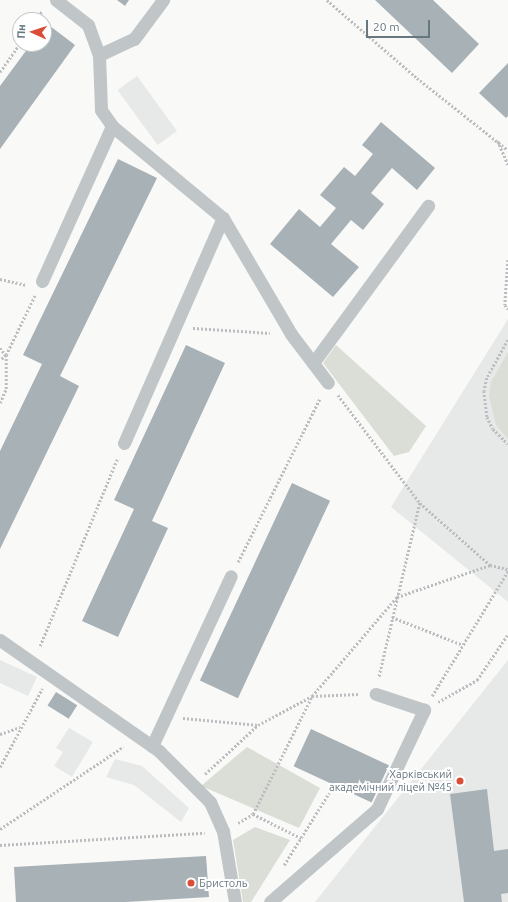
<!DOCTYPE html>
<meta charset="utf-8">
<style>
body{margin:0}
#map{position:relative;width:508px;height:902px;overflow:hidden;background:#f9f9f7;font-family:Ubuntu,sans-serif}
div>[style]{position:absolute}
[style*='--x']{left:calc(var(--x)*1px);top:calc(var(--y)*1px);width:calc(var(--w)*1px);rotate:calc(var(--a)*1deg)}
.built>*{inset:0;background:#e7e9e8;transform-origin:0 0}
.green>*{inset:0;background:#daded6}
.building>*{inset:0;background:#a8b1b6;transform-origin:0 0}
.path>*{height:2.5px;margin-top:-1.25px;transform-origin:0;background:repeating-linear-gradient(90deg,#bbbec0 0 2px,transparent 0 4px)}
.lane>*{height:13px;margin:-6.5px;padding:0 6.5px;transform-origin:6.5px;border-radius:6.5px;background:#c0c5c8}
.dots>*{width:11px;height:11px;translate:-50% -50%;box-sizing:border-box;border:2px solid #fff;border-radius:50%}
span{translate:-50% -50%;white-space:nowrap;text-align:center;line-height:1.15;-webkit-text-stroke:4px #fff;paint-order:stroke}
.poi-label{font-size:11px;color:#667780}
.right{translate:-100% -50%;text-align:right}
.left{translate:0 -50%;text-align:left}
.north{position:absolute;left:12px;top:12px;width:40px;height:40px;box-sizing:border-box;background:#fff;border:1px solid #c2c9cc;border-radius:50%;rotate:273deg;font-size:11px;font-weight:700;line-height:16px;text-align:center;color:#667780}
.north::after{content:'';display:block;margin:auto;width:14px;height:18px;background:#da4d36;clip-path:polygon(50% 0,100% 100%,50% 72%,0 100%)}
.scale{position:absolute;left:366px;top:20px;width:64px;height:18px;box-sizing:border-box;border:2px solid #667780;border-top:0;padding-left:5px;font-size:12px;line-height:14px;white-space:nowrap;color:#667780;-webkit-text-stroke:3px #fff;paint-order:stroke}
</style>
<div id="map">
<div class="built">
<div style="left:137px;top:76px;width:68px;height:24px;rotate:54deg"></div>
<div style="clip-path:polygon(508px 319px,508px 602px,391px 507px)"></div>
<div style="clip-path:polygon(0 660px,37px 677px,28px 696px,0 683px)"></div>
<div style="clip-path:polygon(508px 660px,508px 902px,315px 902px)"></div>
<div style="clip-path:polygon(69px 728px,93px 742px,72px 777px,54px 766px,63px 752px,56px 748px)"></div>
<div style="clip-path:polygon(115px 759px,142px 766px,189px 808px,181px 822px,134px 785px,106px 777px)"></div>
</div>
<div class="green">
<div style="clip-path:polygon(336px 345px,426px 426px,409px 452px,394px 456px,323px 363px)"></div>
<div style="clip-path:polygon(508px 352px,508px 439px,496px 425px,489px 396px,491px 382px)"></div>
<div style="clip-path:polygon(247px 747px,320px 788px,299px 828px,201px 786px)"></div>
<div style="clip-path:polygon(255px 827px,290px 840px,251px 902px,243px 902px,233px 840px)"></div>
</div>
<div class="building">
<div style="clip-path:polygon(117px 0,129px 0,125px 6px)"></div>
<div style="clip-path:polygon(375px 0,433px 0,479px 44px,452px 73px)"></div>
<div style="clip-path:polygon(46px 23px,75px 45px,0 149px,0 86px,31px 44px,44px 44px)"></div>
<div style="clip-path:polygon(508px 63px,508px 116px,506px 118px,479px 93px)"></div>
<div style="clip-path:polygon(381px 122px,435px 168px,417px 190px,392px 168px,371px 193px,384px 204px,363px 230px,351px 220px,331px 244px,359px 267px,333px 297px,270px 244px,299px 209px,320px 227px,336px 208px,320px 195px,344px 167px,355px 176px,373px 154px,362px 145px)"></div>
<div style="clip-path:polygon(118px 159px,157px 178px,60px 376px,79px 386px,0 549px,0 451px,42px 364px,23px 355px)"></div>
<div style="clip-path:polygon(186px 345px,225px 363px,152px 521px,168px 528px,118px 637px,82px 621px,134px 509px,114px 500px)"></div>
<div style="left:292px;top:483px;width:42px;height:218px;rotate:25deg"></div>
<div style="left:56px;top:692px;width:25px;height:16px;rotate:32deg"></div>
<div style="left:311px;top:729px;width:86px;height:41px;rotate:25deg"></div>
<div style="clip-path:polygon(487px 789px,494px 851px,508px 849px,508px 893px,501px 894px,502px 902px,464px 902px,450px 794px)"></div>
<div style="clip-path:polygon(206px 856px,209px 897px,126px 902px,16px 902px,14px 867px)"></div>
</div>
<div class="path">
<div style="--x:327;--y:0;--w:119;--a:40.9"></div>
<div style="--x:417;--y:78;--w:116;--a:38.4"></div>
<div style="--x:36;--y:20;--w:11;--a:-56"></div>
<div style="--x:0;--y:72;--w:35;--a:-55"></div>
<div style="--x:498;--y:141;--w:26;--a:67"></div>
<div style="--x:508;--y:260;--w:45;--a:93.8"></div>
<div style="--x:505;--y:305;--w:5;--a:53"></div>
<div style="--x:0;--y:279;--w:27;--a:13"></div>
<div style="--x:193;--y:328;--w:77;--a:3.7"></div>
<div style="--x:508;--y:340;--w:43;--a:118.9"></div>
<div style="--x:487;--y:378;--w:13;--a:103"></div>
<div style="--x:484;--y:391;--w:26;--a:83"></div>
<div style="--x:487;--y:417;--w:13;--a:63"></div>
<div style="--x:493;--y:429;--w:21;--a:45"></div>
<div style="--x:0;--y:348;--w:9;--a:49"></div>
<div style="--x:6;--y:355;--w:8;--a:135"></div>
<div style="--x:338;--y:395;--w:136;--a:52.8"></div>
<div style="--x:420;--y:503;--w:180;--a:103.2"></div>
<div style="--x:0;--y:403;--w:15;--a:-67"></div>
<div style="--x:6;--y:389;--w:34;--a:-90"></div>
<div style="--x:6;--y:355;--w:67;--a:-64.2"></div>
<div style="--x:420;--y:503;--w:94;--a:41.5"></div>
<div style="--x:490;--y:565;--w:18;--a:13"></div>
<div style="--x:238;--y:562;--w:183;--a:-63.4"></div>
<div style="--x:392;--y:617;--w:76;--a:21.5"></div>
<div style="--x:40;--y:646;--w:202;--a:-67.6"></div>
<div style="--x:432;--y:696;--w:146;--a:-58.7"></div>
<div style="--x:438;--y:702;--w:45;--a:-29.4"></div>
<div style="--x:477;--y:680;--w:55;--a:-56"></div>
<div style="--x:183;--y:718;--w:75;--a:5.3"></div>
<div style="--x:0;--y:734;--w:21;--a:-19"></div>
<div style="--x:0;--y:767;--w:89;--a:-61.7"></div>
<div style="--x:205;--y:774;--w:72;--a:-42.8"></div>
<div style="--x:258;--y:725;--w:61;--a:-28.2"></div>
<div style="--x:312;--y:696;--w:130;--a:-49.4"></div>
<div style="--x:397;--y:597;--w:98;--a:-19"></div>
<div style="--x:253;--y:814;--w:54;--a:26.6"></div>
<div style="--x:238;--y:823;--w:17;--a:-31"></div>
<div style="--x:253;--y:814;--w:132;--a:-63.4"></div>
<div style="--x:312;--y:696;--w:47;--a:-2.4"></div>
<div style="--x:0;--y:829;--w:148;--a:-33.7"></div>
<div style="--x:0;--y:845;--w:205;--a:-3.4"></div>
<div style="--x:284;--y:865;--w:85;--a:-58"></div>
</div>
<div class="lane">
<div style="--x:56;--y:0;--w:41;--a:38"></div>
<div style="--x:88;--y:25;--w:32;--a:70"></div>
<div style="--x:99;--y:55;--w:55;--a:87.9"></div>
<div style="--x:101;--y:110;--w:19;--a:55"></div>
<div style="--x:112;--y:126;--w:144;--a:39.7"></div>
<div style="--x:223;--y:218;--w:134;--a:59.6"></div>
<div style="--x:291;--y:334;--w:61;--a:52.9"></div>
<div style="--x:99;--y:55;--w:38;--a:-25"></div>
<div style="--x:134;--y:39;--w:49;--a:-53.4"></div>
<div style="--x:42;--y:281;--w:170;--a:-65.7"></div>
<div style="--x:313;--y:363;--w:195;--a:-53.8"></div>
<div style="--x:124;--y:443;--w:246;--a:-66.3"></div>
<div style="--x:0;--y:640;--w:194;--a:34.9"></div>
<div style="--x:159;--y:751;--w:72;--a:45"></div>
<div style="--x:210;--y:802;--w:32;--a:66"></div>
<div style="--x:223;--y:831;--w:72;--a:80.4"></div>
<div style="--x:152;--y:746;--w:187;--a:-65.1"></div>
<div style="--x:270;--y:902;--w:142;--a:-41"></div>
<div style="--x:377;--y:809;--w:110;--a:-64.6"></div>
<div style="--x:424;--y:710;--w:51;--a:-161.6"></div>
</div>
<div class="dots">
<div style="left:460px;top:781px;background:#da4d36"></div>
<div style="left:191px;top:883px;background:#da4d36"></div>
</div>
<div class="poi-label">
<span class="right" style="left:452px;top:781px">Харківський<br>академічний ліцей №45</span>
<span class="left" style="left:199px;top:883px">Бристоль</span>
</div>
<div class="north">Пн</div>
<div class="scale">20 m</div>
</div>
